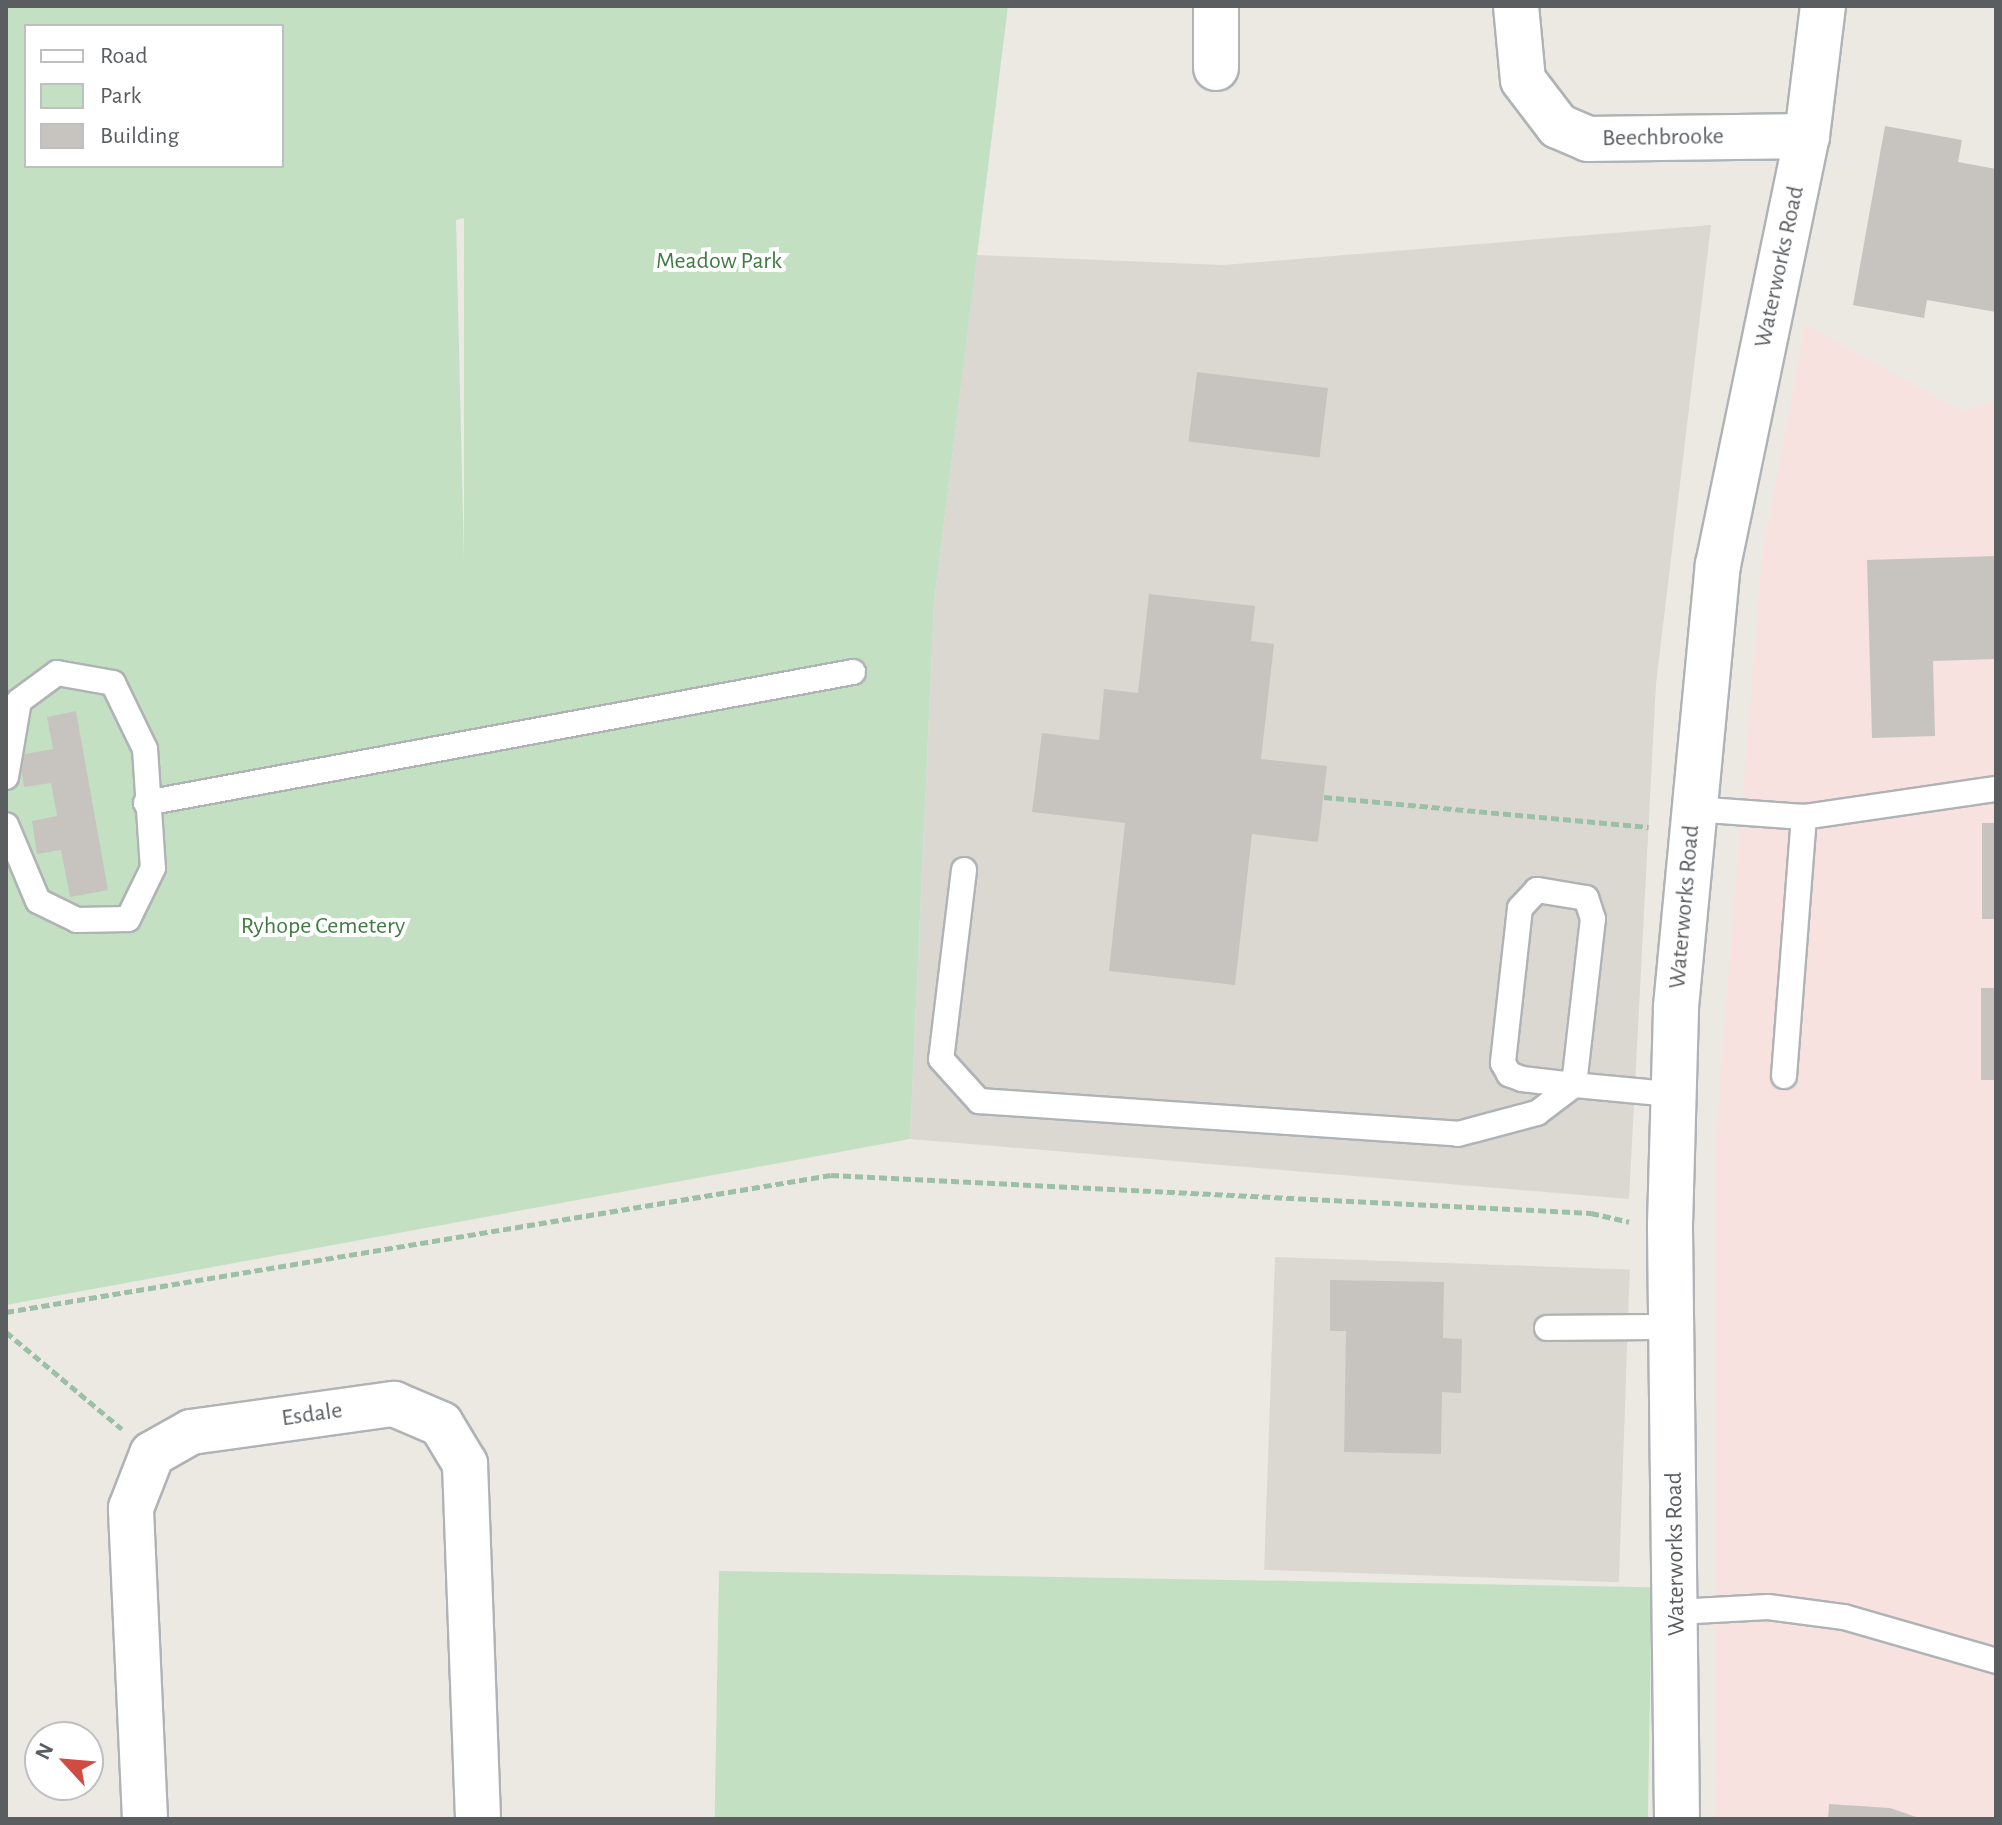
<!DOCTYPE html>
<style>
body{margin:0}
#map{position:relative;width:2002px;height:1825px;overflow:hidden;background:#ece9e3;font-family:"Alegreya Sans",sans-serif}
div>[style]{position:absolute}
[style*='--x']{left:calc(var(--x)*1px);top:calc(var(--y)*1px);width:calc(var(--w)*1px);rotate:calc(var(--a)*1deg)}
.education>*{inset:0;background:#dbd8d1;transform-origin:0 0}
.medical>*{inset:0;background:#f7e2e0}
.green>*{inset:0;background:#c3e0c2;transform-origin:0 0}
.building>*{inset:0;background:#c7c4bf;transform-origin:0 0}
.path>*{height:5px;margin-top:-2.5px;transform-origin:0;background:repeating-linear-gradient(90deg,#9cc0a6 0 8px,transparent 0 12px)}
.roads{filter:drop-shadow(2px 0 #b0b3b6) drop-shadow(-2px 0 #b0b3b6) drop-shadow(0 2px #b0b3b6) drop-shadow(0 -2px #b0b3b6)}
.service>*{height:24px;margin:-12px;padding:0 12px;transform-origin:12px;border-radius:12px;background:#fff}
.minor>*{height:44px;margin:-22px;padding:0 22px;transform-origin:22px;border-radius:22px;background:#fff}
span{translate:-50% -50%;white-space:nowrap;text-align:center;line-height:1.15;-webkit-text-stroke:8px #fff;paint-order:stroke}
.street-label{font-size:24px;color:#5b5e61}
.park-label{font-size:24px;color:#3f7c41}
.frame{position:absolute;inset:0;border:8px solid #5b5e61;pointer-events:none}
.legend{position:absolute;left:24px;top:24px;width:260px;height:144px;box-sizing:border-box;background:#fff;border:2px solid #bdbfc0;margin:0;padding:10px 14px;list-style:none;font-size:24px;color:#5b5e61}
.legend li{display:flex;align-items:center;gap:16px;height:40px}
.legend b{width:40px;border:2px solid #bdbfc0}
.north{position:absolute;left:24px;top:1721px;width:80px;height:80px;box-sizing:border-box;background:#fff;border:2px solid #bdbfc0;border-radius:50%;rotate:296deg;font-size:22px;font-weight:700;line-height:32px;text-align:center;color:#5b5e61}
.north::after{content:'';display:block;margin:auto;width:28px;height:36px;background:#d14b43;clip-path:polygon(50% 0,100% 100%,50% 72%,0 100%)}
</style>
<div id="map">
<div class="education">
<div style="clip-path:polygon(1711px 225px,1656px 684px,1629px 1199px,910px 1139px,934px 603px,977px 255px,1223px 265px)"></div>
<div style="left:1275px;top:1257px;width:355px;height:313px;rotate:2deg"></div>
</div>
<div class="medical">
<div style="clip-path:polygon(1805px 324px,1961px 411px,1996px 402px,1996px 1819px,1716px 1819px,1715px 1144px,1762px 556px)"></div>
</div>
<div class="green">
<div style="clip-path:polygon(evenodd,6px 6px,1008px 6px,934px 603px,910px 1139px,6px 1305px,6px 6px,26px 26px,282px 26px,282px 166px,26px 166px,26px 26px,6px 6px,463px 218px,464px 219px,464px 559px,456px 220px,463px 218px)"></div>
<div style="left:719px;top:1571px;width:933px;height:248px;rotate:1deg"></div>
</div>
<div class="building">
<div style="clip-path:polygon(1885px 126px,1962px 140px,1958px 162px,1996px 169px,1996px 312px,1927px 300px,1924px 318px,1853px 305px)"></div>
<div style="left:1197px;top:372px;width:132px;height:70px;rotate:7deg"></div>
<div style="clip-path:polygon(1996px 556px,1996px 659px,1933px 661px,1935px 736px,1872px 738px,1867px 560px)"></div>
<div style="clip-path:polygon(1149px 594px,1255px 606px,1251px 641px,1274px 644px,1261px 759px,1327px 766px,1318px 842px,1252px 834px,1235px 985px,1109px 971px,1125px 823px,1032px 812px,1042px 733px,1099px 740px,1104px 689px,1138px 693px)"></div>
<div style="clip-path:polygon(76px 711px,108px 890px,70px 897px,61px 850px,37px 854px,32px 821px,57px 816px,51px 783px,24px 787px,19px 755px,53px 749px,47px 717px)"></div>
<div style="left:1982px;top:823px;width:14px;height:96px"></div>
<div style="left:1981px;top:988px;width:15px;height:92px"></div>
<div style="clip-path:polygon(1330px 1280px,1444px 1282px,1443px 1338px,1462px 1339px,1461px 1393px,1442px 1392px,1441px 1454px,1344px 1452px,1346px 1331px,1330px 1331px)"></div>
<div style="clip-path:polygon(1829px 1804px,1890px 1808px,1922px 1819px,1828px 1819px)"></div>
</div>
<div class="path">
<div style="--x:1324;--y:797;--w:326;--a:5.3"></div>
<div style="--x:6;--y:1312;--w:836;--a:-9.43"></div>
<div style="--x:831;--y:1175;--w:761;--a:2.86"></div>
<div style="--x:1591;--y:1213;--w:39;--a:13"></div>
<div style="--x:6;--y:1332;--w:151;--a:39.9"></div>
</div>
<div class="roads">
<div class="service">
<div style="--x:6;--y:777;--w:77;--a:-80.3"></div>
<div style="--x:19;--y:701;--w:47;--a:-36.4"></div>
<div style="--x:57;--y:673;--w:57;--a:10.1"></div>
<div style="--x:113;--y:683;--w:73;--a:64.1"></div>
<div style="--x:145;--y:749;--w:119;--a:86.2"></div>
<div style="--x:153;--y:868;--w:57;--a:116.1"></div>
<div style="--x:128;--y:919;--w:51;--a:178.9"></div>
<div style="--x:77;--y:920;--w:43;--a:-154"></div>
<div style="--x:38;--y:901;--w:82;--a:-112.8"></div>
<div style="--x:146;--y:803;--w:719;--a:-10.5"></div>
<div style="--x:1693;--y:809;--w:111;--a:4.1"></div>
<div style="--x:1804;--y:817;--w:194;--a:-8.3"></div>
<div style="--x:964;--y:870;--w:190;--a:96.9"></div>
<div style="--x:941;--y:1059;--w:57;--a:47.9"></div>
<div style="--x:979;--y:1101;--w:480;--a:3.9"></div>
<div style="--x:1458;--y:1134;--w:82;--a:-14.9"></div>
<div style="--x:1537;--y:1113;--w:46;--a:-37.1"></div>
<div style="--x:1574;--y:1085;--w:167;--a:-83.5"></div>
<div style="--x:1593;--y:919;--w:22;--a:-108"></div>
<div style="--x:1586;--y:898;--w:50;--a:-170.7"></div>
<div style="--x:1537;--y:890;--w:25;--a:133"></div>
<div style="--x:1520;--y:908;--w:156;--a:96.3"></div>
<div style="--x:1503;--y:1063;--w:13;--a:61"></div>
<div style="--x:1509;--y:1074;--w:14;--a:21"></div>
<div style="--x:1522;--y:1079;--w:52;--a:6.6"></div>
<div style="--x:1574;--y:1085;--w:96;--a:5.4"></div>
<div style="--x:1784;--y:1076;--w:260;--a:-85.6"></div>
<div style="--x:1547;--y:1328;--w:126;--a:-0.5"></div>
<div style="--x:1676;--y:1612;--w:92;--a:-3.1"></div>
<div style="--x:1768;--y:1607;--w:77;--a:7.5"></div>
<div style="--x:1844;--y:1617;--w:158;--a:16.1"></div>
</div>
<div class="minor">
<div style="--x:1516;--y:6;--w:74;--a:84.6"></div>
<div style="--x:1523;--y:80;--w:58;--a:52.7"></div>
<div style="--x:1558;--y:126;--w:33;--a:23"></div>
<div style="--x:1588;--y:139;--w:219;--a:-0.8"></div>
<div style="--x:1216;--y:68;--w:62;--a:-90"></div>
<div style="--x:145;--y:1819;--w:311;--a:-92.6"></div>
<div style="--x:131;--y:1508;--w:58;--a:-68.7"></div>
<div style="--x:152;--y:1454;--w:45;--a:-29.4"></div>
<div style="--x:191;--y:1432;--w:205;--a:-7.9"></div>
<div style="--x:394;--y:1404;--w:51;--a:23.1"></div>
<div style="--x:441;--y:1424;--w:47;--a:59"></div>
<div style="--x:465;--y:1464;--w:355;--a:87.9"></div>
<div style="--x:1677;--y:1819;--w:594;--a:-90.68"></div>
<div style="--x:1670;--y:1225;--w:218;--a:-88.4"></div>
<div style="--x:1676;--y:1007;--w:444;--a:-84.6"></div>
<div style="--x:1718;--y:565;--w:438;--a:-78.3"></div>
<div style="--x:1807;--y:136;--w:131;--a:-83"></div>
</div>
</div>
<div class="street-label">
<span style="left:1663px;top:138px;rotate:-1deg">Beechbrooke</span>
<span style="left:1780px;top:267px;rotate:-78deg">Waterworks Road</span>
<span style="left:1685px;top:907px;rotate:-85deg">Waterworks Road</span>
<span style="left:312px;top:1415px;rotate:-8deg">Esdale</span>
<span style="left:1676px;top:1554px;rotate:-91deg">Waterworks Road</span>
</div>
<div class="park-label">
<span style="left:719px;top:262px">Meadow Park</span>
<span style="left:323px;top:927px">Ryhope Cemetery</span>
</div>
<div class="frame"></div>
<ul class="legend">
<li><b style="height:10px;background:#fff"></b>Road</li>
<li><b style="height:22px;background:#c3e0c2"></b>Park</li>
<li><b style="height:22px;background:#c7c4bf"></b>Building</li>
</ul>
<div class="north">N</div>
</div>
